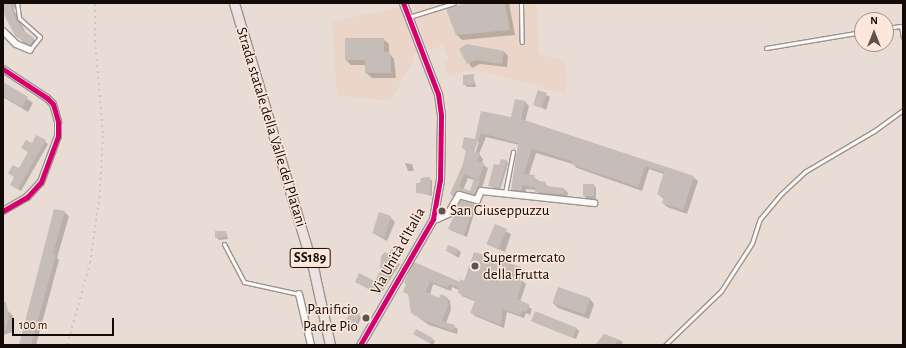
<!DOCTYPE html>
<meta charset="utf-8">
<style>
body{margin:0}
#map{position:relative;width:906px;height:348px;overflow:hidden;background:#e8dcd5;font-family:"Alegreya Sans",sans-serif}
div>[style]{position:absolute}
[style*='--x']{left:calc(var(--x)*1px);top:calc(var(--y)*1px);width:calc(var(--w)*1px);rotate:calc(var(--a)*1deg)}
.built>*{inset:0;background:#ead5c8}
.shadow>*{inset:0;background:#0003;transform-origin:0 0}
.building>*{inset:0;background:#c6bdb8;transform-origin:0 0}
.roads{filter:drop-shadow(1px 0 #9d948f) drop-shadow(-1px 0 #9d948f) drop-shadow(0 1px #9d948f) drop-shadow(0 -1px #9d948f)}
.service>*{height:3px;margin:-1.5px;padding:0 1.5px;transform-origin:1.5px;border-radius:1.5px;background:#fcfaf9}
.minor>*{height:6px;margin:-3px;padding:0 3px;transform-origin:3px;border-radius:3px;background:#fcfaf9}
.tertiary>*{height:7px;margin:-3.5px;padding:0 3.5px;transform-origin:3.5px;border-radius:3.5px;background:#fcfaf9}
.primary>*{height:9px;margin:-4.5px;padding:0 4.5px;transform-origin:4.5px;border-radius:4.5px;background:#ece3e1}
.rail>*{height:2px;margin-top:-1px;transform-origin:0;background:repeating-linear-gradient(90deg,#c9c6c4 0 2px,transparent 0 6px)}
.cycleway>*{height:5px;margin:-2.5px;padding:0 2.5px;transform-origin:2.5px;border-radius:2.5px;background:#d6006c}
.dots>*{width:11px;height:11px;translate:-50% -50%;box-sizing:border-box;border:2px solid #fde7da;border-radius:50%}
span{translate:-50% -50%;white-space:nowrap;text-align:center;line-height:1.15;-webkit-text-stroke:3px #fde7da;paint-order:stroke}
.shield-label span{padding:1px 3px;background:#fde7da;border:1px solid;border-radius:3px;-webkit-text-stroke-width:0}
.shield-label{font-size:14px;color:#120b07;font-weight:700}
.street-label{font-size:15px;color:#120b07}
.poi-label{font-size:15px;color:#120b07}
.left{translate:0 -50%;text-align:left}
.right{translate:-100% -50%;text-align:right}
.frame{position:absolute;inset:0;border:4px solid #120b07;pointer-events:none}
.north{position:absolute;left:854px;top:12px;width:40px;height:40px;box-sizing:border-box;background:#fde7da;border:1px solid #9f8f86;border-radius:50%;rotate:0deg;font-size:11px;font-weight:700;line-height:16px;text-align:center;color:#120b07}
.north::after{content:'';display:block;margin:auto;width:14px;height:18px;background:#5d544f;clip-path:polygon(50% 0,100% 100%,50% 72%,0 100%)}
.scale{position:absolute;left:12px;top:318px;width:102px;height:18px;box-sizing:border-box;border:2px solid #120b07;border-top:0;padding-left:5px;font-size:12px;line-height:14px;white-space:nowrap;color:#120b07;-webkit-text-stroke:3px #fde7da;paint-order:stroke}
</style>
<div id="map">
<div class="built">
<div style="clip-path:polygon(412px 3px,537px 3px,539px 54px,565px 61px,567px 86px,564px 94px,490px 73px,466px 71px,449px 77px,443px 62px,449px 59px,442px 45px,429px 51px,416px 20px)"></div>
<div style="clip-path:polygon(406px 6px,418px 46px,411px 65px,390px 101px,337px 95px,332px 22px)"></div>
</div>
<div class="shadow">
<div style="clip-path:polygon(3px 3px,16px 3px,14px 10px,26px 33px,38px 43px,34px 48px,24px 43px,8px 22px)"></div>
<div style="clip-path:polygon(479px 3px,509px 3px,515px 35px,462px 40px,456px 34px)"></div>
<div style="clip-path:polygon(383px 39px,389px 44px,389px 53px,394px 59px,396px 78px,372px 78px,366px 73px,366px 65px,351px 65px,346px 60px)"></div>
<div style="clip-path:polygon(460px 49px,504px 52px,508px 56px,507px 67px,480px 64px,472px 68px)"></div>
<div style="clip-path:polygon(473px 75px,476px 87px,467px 87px,464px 84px)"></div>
<div style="clip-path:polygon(3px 83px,33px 103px,28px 112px,3px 97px)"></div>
<div style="clip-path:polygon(539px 91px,550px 97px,546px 110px,535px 104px)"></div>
<div style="clip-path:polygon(evenodd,516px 101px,525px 102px,529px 106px,525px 122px,693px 177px,698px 181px,687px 214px,667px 207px,663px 203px,664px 199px,658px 194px,664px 174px,649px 169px,642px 191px,577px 168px,573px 164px,536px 153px,529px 175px,550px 187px,564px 189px,568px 193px,567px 197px,540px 195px,536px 190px,526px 189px,525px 194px,516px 193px,512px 189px,519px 145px,486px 137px,479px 154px,483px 159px,482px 164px,488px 168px,479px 198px,455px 198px,451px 194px,464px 164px,467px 152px,463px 148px,476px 140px,482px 112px,512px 119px,516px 101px,477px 142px,479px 142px,474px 157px,472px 157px,477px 142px,516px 101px,468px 178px,474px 180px,470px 192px,463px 190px,468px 178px)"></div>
<div style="clip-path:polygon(36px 136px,48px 144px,21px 191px,11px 185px,15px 177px,9px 173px,19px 170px,29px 152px,23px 148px,32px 144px)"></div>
<div style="clip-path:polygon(506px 161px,508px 163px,500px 190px,491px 187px,489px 185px,500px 166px)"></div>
<div style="clip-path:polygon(405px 163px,412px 164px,414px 171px,408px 171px)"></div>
<div style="clip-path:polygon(422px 178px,432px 180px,432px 196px,417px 192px)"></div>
<div style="clip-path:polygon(594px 185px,596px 188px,596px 199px,587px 199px,584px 196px)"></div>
<div style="clip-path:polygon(473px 205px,476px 207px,467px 237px,452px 231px,449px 228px)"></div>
<div style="clip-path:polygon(64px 212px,69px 216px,57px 258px,59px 260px,36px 345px,20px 345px)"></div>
<div style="clip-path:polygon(390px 217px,395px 222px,387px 241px,373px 233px)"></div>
<div style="clip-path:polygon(495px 226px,511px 234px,505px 252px,489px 245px)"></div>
<div style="clip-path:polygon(226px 232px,228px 239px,219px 240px,216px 237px)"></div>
<div style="clip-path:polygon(392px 250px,399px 256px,396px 262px,400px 264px,380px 295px,356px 282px,376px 282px)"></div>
<div style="clip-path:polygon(458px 250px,461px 252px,459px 258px,447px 251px)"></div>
<div style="clip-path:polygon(414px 263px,461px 284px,520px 267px,524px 271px,521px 280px,526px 284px,520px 302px,532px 309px,530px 315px,526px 313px,524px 318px,507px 312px,504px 328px,475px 316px,472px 313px,476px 302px,462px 296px,459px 290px,452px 287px,451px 291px,433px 284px,430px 295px,440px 299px,446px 297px,450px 301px,451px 310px,446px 323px,458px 329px,457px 334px,429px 325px,411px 312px,410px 296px,405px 292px,407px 285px,405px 283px)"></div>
<div style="clip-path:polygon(559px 289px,590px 299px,594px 304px,589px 319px,558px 308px,553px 303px)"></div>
<div style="clip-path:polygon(7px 310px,13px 316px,12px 332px,3px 335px,3px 312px)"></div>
<div style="left:352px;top:312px;width:11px;height:17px;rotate:27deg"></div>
<div style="clip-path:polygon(532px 320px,576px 328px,579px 331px,576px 339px)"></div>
<div style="clip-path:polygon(414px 334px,432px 339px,435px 341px,433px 345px)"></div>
<div style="clip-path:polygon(604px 335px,622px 341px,623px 345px,599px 345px)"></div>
</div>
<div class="building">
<div style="clip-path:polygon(3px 3px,10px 3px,15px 18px,23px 30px,34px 38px,30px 45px,15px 36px,3px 12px)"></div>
<div style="clip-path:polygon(467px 3px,505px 3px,510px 30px,456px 35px,446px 9px)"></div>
<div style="clip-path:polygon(345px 38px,384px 38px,384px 52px,389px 52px,391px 58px,391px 73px,365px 73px,365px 60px,345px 60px)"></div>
<div style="clip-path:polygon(467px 44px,504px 51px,502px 64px,476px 60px,467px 64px,459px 49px)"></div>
<div style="clip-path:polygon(474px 74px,474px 84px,463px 85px,463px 75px)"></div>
<div style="clip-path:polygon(3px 82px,28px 97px,22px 107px,3px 96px)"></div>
<div style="left:538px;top:90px;width:9px;height:16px;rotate:18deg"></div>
<div style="clip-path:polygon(515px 99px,525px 101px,521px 119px,694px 176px,683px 210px,662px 203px,664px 197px,657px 194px,664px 172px,645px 166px,638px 187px,571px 164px,572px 161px,532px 149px,524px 174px,535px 175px,534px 180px,546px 182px,546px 186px,564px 188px,564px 194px,535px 192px,535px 187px,522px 185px,522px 190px,511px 190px,518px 143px,481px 133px,474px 152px,480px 154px,477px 161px,484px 163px,479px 180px,464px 174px,459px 187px,470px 191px,474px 179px,480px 181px,474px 195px,459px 191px,454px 195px,450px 194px,463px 164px,466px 150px,462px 148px,464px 137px,475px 139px,481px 111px,511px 117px)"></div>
<div style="clip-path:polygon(36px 135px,46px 140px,18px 189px,10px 185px,14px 177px,8px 173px,13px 165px,19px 168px,28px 152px,21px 148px,26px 140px,32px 143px)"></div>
<div style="clip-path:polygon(501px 159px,507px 160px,499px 188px,488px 186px,494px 164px,499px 165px)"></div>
<div style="clip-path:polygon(430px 177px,430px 194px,416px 193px,416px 183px,420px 183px,421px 178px)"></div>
<div style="left:594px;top:184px;width:12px;height:11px;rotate:90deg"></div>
<div style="clip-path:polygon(461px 200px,474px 204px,464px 235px,448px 229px)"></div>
<div style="clip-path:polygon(54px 209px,65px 211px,53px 254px,56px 255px,31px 345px,19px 345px)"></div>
<div style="left:379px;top:212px;width:13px;height:22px;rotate:18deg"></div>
<div style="left:495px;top:224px;width:13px;height:22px;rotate:23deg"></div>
<div style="clip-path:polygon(215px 231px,226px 231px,226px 237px,215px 238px)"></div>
<div style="left:448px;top:245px;width:11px;height:6px;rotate:22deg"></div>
<div style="clip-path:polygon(392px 249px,398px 254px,395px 260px,399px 262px,378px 294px,355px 282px,359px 273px,375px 281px,380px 271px,381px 256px,385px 252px,388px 254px)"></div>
<div style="clip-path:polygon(474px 252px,521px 267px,517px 277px,523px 280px,517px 299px,530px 305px,526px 312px,522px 311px,520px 315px,503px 309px,501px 325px,470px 313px,475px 301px,458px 293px,459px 288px,449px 284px,447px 288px,430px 281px,426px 292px,439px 298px,441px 294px,447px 297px,448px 306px,442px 321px,455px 325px,453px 331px,425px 321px,411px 313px,408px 294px,403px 292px,406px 284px,404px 283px,414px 262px,460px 282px,460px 279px,464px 281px)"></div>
<div style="left:558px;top:287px;width:34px;height:17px;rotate:19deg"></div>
<div style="clip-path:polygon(3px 302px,6px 302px,9px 318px,5px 332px)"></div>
<div style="left:351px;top:310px;width:10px;height:18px;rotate:24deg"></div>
<div style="left:535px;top:311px;width:45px;height:11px;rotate:22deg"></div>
<div style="left:416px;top:329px;width:19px;height:6px;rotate:28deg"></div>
<div style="clip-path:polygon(604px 334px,618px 339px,615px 345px,596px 344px)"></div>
</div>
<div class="roads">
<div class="service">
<div style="--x:17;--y:3;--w:15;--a:82"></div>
<div style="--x:19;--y:18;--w:28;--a:42"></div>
<div style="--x:40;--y:37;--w:16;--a:128"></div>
<div style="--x:521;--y:3;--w:39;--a:89"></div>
<div style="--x:409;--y:17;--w:47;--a:-17.3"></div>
<div style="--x:886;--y:28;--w:15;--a:-8"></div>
<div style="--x:901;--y:26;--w:11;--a:80"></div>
<div style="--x:766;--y:48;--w:97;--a:-9.5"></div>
<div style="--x:505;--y:193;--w:42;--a:-79"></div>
<div style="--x:224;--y:244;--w:43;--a:62.2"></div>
<div style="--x:244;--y:282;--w:56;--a:12.3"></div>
<div style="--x:665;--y:345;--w:78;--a:-44"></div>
<div style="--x:721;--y:291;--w:57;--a:-57.1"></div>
<div style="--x:752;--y:243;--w:25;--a:-72"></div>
<div style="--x:760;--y:219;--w:33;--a:-50"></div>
<div style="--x:781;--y:194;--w:34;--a:-43"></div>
<div style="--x:806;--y:171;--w:79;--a:-30.5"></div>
<div style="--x:874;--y:131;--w:36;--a:-36"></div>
</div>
<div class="minor">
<div style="--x:3;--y:31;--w:18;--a:45"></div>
<div style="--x:16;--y:44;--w:15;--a:23"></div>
<div style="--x:3;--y:69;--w:53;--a:33.4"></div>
<div style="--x:47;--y:98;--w:8;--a:45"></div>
<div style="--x:53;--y:104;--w:19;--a:74"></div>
<div style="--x:58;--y:122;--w:14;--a:90"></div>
<div style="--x:58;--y:136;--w:49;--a:110.3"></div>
<div style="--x:41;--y:182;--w:21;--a:133"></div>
<div style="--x:27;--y:197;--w:28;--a:150"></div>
<div style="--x:433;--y:219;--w:4;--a:0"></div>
<div style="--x:437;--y:219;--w:12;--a:-24"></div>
<div style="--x:448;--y:214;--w:22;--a:-60"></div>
<div style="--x:459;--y:195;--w:19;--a:16"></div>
<div style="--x:477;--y:200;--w:10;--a:-66"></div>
<div style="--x:481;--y:191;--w:114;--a:6.1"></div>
<div style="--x:299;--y:294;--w:52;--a:76.8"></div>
</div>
<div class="tertiary">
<div style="--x:360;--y:345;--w:146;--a:-59.9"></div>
<div style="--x:433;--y:219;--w:39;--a:-80"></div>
<div style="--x:440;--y:181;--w:66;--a:-89.1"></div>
<div style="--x:441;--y:115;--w:21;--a:-98"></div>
<div style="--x:438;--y:94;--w:97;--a:-111"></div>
</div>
<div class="primary">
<div style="--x:234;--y:3;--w:281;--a:73.4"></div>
<div style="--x:314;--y:272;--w:75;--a:77.6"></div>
</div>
</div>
<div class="rail">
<div style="--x:67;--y:345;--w:85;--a:-74.3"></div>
<div style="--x:90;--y:263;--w:72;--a:-82"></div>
<div style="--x:100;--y:192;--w:59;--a:-87.1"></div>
<div style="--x:103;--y:133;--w:91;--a:-95"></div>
<div style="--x:95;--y:42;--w:39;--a:-90"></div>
</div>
<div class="cycleway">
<div style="--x:3;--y:69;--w:53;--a:33.4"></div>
<div style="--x:47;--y:98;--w:8;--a:45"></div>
<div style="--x:53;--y:104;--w:19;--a:74"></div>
<div style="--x:58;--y:122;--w:14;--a:90"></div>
<div style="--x:58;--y:136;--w:49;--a:110.3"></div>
<div style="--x:41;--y:182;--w:21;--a:133"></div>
<div style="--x:27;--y:197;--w:28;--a:150"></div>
<div style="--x:360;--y:345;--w:146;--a:-59.9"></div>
<div style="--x:433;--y:219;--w:39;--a:-80"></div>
<div style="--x:440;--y:181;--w:66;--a:-89.1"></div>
<div style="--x:441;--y:115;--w:21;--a:-98"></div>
<div style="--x:438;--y:94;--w:97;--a:-111"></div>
</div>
<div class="dots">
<div style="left:442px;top:211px;background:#5d544f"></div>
<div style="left:475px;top:266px;background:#5d544f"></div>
<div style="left:366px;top:318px;background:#5d544f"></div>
</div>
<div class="shield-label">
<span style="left:310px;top:258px">SS189</span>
</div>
<div class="street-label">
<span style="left:271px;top:127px;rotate:73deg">Strada statale della Valle del Platani</span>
<span style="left:398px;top:251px;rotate:-61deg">Via Unità d'Italia</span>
</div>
<div class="poi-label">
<span class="left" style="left:450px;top:211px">San Giuseppuzzu</span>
<span class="left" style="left:483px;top:266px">Supermercato<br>della Frutta</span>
<span class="right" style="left:358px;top:318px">Panificio<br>Padre Pio</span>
</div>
<div class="frame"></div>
<div class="north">N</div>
<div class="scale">100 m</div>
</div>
